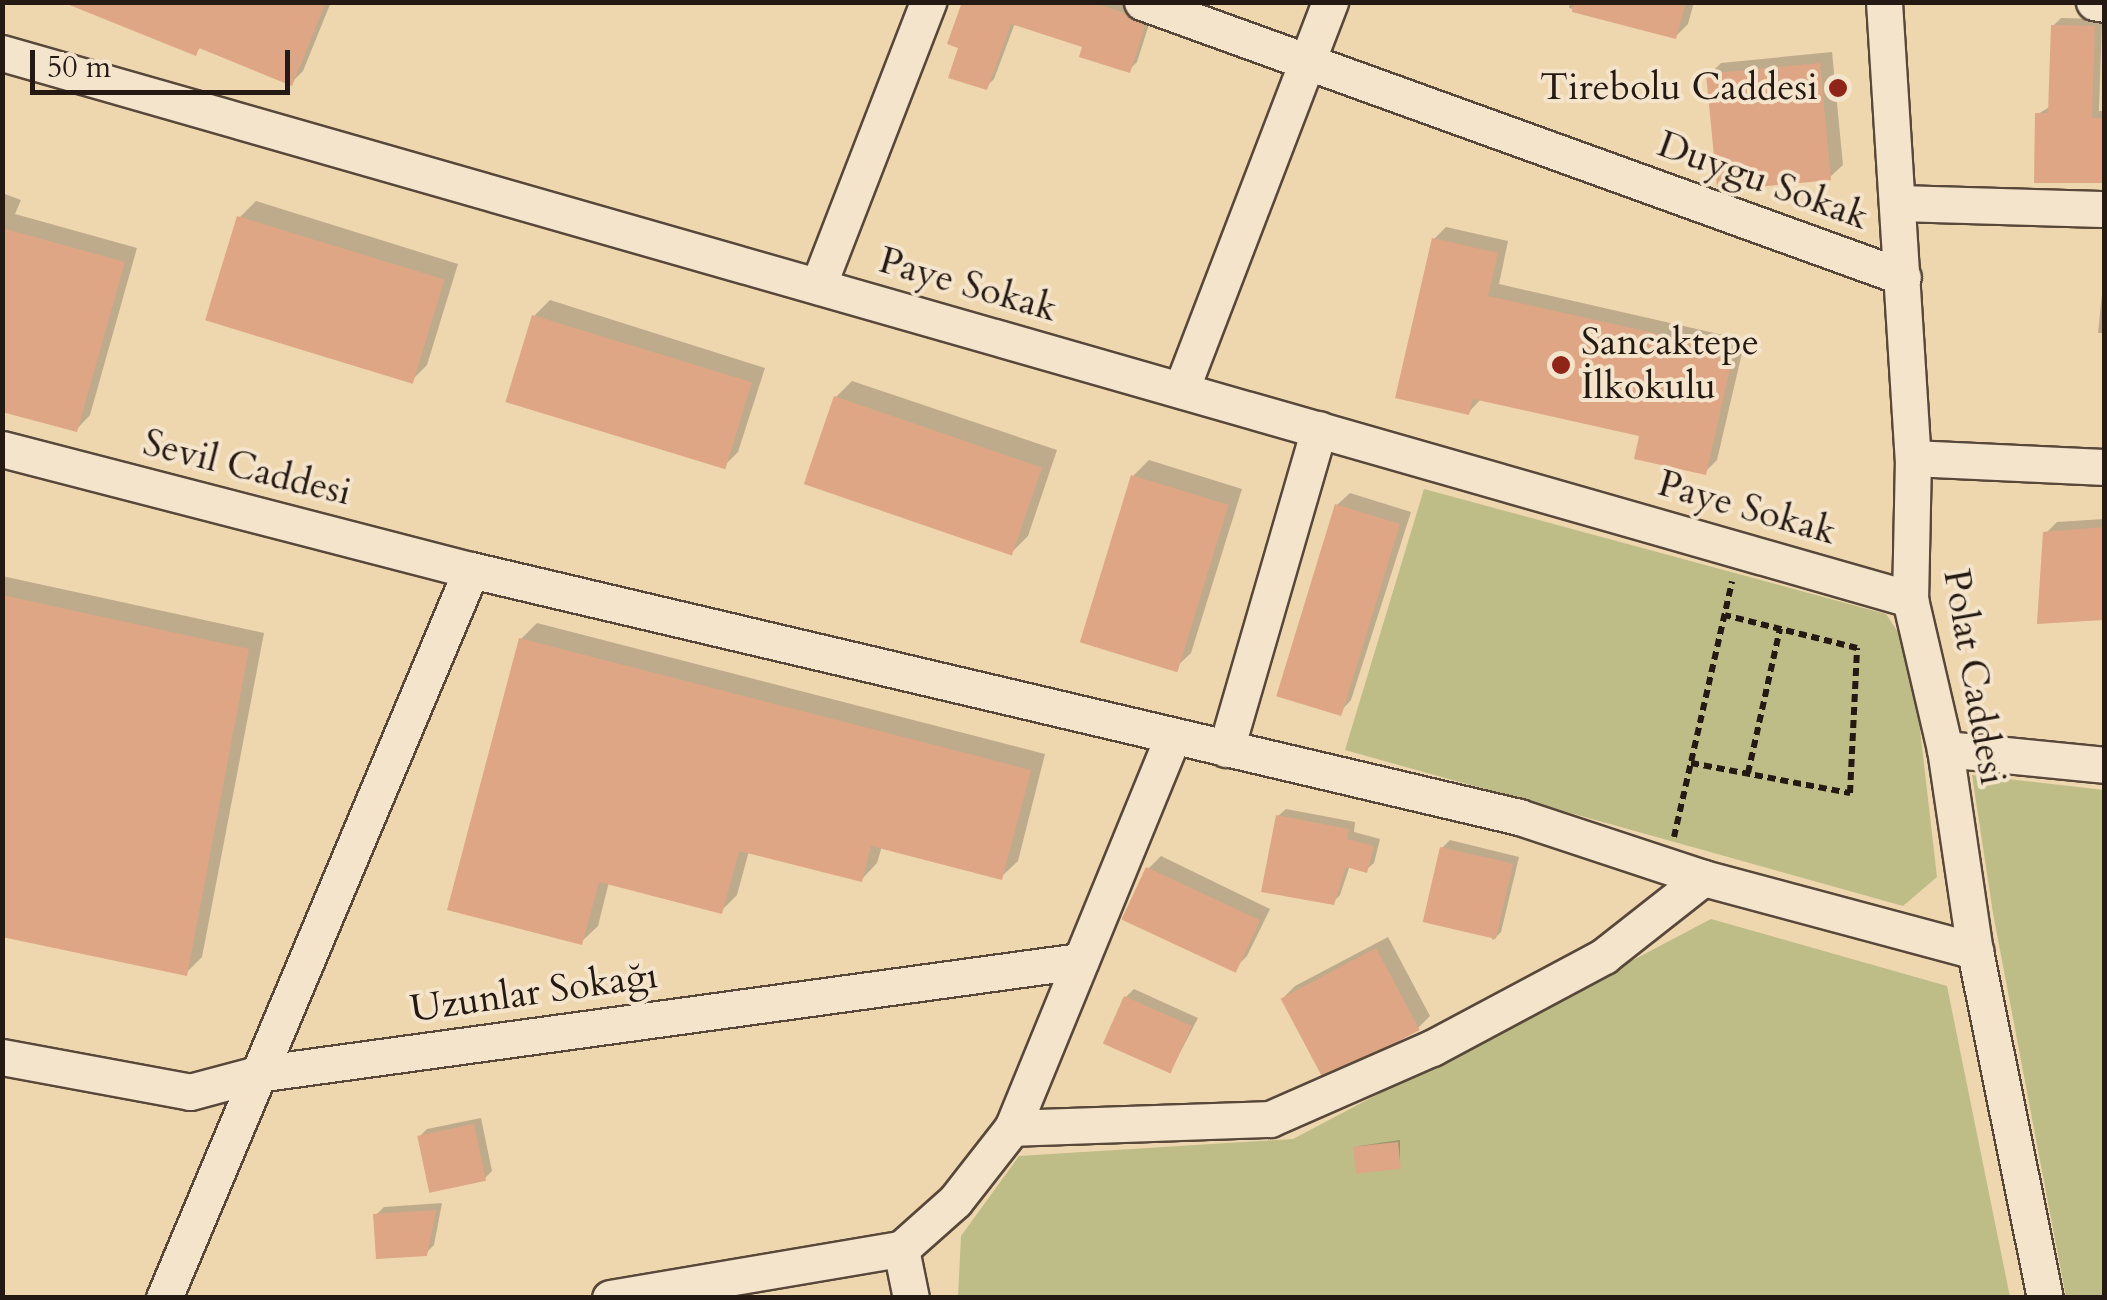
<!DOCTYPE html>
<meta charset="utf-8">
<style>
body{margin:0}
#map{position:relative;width:2107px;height:1300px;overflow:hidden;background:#eed6af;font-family:Cardo,serif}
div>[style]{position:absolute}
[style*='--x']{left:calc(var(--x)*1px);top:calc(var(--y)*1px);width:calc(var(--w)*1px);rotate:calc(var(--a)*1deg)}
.green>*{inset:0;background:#bebc87}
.shadow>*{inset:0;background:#0003}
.building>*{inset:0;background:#dea685;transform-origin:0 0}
.path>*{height:6px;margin-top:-3px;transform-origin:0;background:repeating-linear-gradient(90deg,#251913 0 8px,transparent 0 13px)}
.roads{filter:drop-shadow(2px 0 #57483a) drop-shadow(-2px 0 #57483a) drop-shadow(0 2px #57483a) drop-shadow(0 -2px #57483a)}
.street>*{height:35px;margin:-17.5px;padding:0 17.5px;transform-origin:17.5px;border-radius:17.5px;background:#f4e4cb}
.dots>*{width:28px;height:28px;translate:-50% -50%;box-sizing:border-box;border:5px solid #f4e4cb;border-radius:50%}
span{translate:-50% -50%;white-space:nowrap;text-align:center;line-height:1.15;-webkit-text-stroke:8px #f4e4cb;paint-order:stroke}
.poi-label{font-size:38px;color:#251913}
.right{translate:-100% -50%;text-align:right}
.left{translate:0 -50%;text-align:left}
.street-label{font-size:38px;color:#251913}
.frame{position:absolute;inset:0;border:5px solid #251913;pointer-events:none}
.scale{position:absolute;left:30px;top:50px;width:260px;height:45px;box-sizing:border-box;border:5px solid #251913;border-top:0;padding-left:12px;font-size:30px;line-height:35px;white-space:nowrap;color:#251913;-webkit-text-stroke:8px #f4e4cb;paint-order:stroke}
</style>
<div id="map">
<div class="green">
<div style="clip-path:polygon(1424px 489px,1886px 614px,1911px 652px,1937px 877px,1903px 906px,1345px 750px)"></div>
<div style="clip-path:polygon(1972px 775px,2104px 790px,2104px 1297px,2066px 1297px,1993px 913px)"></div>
<div style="clip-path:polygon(1711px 919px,1947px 986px,2010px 1297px,958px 1298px,961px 1236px,1019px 1156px,1293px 1139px)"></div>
</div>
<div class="shadow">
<div style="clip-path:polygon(109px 2px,331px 2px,303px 71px,291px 83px,201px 47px,195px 53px)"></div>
<div style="clip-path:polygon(965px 2px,1121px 2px,1151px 18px,1137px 62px,1129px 70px,1085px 45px,1015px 23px,994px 79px,986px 87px,961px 47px)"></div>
<div style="clip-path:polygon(1570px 2px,1694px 2px,1688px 24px,1676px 36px,1569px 8px)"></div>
<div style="clip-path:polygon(2061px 18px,2102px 19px,2099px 111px,2104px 111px,2104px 182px,2037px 180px,2038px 114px,2051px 106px,2053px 26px)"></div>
<div style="clip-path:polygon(1832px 52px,1843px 165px,1830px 177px,1709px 75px,1721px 63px)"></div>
<div style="clip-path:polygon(2px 193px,21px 200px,15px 214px,137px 248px,90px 415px,76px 430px,2px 409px)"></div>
<div style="clip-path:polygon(256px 201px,458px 264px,427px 365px,411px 381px,239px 218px)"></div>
<div style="clip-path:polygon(1446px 227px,1508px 241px,1499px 284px,1745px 340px,1717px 460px,1705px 472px,1642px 434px,1480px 400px,1468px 413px,1434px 239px)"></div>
<div style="clip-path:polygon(2104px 275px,2104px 333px,2098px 333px)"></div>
<div style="clip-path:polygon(550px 300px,765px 368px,738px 452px,722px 468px,534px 316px)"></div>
<div style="clip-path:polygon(852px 381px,1057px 450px,1028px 536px,1012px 552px,836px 397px)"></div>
<div style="clip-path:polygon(1149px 460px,1242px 489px,1191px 653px,1174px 669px,1133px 476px)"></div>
<div style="clip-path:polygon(1350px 493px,1411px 512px,1351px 700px,1339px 713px,1337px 505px)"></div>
<div style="clip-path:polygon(2104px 519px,2104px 618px,2039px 621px,2046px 533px,2057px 522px)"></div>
<div style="clip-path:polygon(2px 576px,264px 633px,202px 957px,186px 973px,2px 934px)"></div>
<div style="clip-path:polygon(537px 623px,1045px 754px,1018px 861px,1001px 877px,882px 846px,877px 863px,861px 880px,749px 851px,737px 895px,721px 911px,609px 882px,598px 926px,581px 942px,521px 639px)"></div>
<div style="clip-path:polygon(1286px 809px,1355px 822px,1354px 832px,1380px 839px,1374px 863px,1366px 870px,1350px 865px,1340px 895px,1333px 902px,1278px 816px)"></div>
<div style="clip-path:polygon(1450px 840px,1519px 857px,1501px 932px,1493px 940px,1442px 848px)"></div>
<div style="clip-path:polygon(1161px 856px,1270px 909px,1247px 956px,1235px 968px,1139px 922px,1149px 868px)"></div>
<div style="clip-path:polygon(1388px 937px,1430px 1016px,1418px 1028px,1283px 998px,1295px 986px)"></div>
<div style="clip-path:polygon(1134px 989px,1198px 1018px,1171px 1070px,1126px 997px)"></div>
<div style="clip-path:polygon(481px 1118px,492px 1171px,484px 1179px,419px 1137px,427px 1129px)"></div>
<div style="clip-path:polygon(1400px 1140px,1400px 1167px,1356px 1149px,1359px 1146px)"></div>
<div style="clip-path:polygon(442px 1203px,434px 1245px,426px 1253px,376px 1215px,384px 1207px)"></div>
</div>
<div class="building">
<div style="clip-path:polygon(62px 2px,326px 2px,292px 86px,199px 48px,196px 56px)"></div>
<div style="clip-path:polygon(962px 2px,1092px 2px,1124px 13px,1145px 26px,1130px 73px,1079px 57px,1082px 47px,1011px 24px,987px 90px,948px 78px,958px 48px,947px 44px)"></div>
<div style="clip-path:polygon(1573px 2px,1686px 2px,1676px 39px,1572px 12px)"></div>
<div style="clip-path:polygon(2051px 25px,2095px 26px,2092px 118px,2104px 118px,2104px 183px,2034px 183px,2035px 113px,2048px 113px)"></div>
<div style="clip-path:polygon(1820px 63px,1831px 180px,1725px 190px,1717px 187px,1706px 74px)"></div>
<div style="left:237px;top:216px;width:217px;height:109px;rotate:17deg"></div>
<div style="clip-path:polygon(2px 228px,125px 262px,77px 432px,2px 412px)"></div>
<div style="clip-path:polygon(1432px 238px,1498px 253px,1488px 296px,1734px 351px,1706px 475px,1634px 459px,1639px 436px,1473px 399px,1469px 415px,1395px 398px)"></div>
<div style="left:532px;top:315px;width:230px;height:91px;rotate:17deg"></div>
<div style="left:834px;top:396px;width:220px;height:93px;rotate:19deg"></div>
<div style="left:1131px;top:475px;width:102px;height:175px;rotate:17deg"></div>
<div style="left:1335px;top:504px;width:68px;height:201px;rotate:17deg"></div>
<div style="clip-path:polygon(2104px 527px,2104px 620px,2037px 624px,2043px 532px)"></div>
<div style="clip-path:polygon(2px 595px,249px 649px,187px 976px,2px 937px)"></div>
<div style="clip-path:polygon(519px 638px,1031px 770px,1002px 880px,871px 846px,862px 882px,739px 851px,722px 914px,599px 882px,582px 945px,447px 910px)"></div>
<div style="clip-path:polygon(1276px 815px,1349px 829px,1347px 839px,1374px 846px,1367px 873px,1346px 867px,1334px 905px,1261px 892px)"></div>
<div style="left:1440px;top:847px;width:75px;height:77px;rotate:13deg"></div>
<div style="left:1146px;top:867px;width:126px;height:58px;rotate:25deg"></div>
<div style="left:1376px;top:948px;width:93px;height:108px;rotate:62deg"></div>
<div style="left:1124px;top:996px;width:74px;height:52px;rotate:24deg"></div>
<div style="left:474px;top:1124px;width:58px;height:58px;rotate:78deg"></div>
<div style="left:1398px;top:1142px;width:27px;height:45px;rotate:84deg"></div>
<div style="clip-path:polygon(436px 1210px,427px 1256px,376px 1259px,373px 1214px)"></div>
</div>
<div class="path">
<div style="--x:1691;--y:763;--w:162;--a:10.7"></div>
<div style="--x:1850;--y:793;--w:145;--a:-87.2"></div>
<div style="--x:1857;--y:648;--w:136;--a:-166"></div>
<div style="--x:1748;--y:773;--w:148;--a:-77.5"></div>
<div style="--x:1674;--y:837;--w:262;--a:-77.2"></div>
</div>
<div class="roads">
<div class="street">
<div style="--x:1142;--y:2;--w:809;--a:19.87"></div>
<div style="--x:1884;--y:2;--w:457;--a:86.4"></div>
<div style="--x:1913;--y:458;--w:141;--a:91.2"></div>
<div style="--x:1910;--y:599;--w:154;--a:76.9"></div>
<div style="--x:1945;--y:749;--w:204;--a:81.6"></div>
<div style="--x:1975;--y:951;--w:354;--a:78.6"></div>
<div style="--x:2094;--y:2;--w:10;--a:11"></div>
<div style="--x:2;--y:53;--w:1985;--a:15.97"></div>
<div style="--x:1899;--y:203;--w:205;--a:1.7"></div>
<div style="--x:818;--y:286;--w:305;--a:-68.8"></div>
<div style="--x:1181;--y:390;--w:416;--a:-69"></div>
<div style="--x:2;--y:449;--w:484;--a:14.5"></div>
<div style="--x:1913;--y:458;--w:191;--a:2.7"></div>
<div style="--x:1173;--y:736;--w:424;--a:112.3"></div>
<div style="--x:1012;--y:1128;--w:258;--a:-2"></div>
<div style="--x:1270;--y:1119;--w:177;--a:-23.7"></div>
<div style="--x:1432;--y:1048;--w:195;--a:-28.1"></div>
<div style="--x:1604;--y:956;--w:126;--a:-38.2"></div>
<div style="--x:1226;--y:749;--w:333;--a:-73.8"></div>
<div style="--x:1945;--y:749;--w:160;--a:5.7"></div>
<div style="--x:2;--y:1057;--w:191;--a:10.5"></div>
<div style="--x:190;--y:1092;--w:69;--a:-15"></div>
<div style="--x:257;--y:1074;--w:831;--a:-7.82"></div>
<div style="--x:901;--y:1249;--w:50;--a:78.5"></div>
<div style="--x:164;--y:1298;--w:790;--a:-67.13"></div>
<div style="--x:471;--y:570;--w:1077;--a:13.26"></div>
<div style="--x:1519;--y:817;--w:194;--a:18.3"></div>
<div style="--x:1703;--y:878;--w:282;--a:15"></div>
<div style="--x:610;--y:1298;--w:295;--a:-9.6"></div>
<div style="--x:901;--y:1249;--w:72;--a:-41.6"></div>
<div style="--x:955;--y:1201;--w:93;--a:-52"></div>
</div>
</div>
<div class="dots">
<div style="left:1838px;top:88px;background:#8f2418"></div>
<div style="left:1561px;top:365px;background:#8f2418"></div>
</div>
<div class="poi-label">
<span class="right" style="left:1818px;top:88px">Tirebolu Caddesi</span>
<span class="left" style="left:1581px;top:365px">Sancaktepe<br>İlkokulu</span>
</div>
<div class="street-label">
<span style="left:1763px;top:181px;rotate:20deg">Duygu Sokak</span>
<span style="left:968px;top:285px;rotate:16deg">Paye Sokak</span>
<span style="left:247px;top:468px;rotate:14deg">Sevil Caddesi</span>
<span style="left:1747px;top:508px;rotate:16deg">Paye Sokak</span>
<span style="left:1974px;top:677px;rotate:80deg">Polat Caddesi</span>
<span style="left:534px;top:993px;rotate:-8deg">Uzunlar Sokağı</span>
</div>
<div class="frame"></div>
<div class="scale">50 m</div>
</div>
